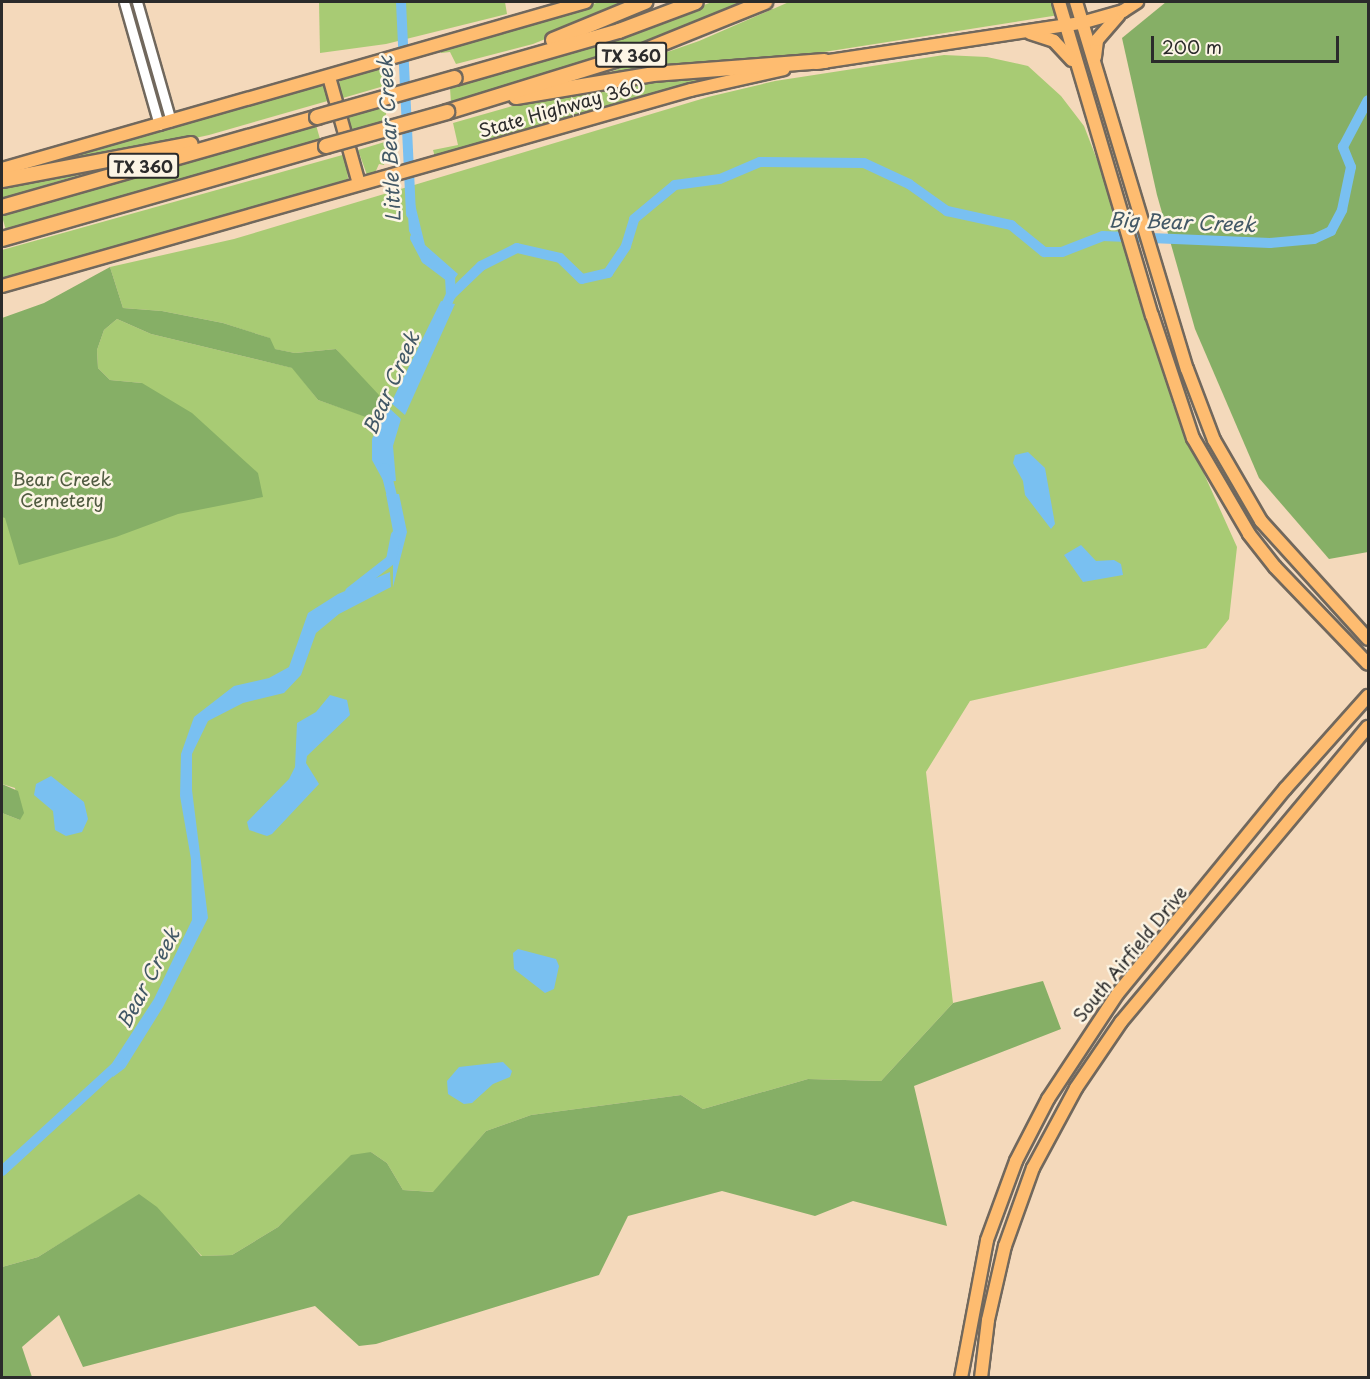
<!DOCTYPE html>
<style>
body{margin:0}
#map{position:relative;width:1370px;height:1379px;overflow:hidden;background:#f4d9bb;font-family:"Playpen Sans",sans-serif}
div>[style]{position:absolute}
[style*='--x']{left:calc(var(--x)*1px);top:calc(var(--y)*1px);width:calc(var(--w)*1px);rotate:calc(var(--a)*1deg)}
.green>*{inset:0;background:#a8cb74;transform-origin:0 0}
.forest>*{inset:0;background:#86af66}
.water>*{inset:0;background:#79c0f1}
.river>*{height:10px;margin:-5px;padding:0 5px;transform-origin:5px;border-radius:5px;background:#79c0f1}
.roads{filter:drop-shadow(2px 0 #71685d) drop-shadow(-2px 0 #71685d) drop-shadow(0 2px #71685d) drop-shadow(0 -2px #71685d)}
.minor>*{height:9px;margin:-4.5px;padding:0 4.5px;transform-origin:4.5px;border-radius:4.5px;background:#fff}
.major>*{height:12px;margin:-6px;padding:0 6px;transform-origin:6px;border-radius:6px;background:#febc70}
.highway>*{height:14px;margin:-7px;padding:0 7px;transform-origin:7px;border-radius:7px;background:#febc70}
.bridges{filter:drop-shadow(2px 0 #71685d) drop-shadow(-2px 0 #71685d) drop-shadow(0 2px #71685d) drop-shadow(0 -2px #71685d)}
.highway-bridge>*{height:14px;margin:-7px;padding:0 7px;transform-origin:7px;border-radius:7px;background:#febc70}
span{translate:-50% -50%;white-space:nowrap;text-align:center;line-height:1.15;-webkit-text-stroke:5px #fcf5e5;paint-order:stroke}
.shield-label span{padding:2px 4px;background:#fcf5e5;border:2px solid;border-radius:4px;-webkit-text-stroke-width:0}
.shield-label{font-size:16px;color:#2b2b2b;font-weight:700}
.street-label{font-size:18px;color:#2b2b2b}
.park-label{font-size:18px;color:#505b41}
.water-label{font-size:20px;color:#425866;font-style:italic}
.frame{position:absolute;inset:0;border:3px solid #2b2b2b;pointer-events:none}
.scale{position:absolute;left:1151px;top:36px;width:188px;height:27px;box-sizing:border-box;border:3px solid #2b2b2b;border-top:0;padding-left:8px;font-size:18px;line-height:21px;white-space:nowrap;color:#2b2b2b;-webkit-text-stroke:4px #fcf5e5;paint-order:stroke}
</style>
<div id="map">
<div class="green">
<div style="clip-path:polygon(319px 2px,505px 2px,507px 14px,386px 44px,320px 53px)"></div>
<div style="clip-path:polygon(600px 2px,637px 2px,533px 44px,456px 64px,450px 52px,441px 53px,440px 49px)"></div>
<div style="clip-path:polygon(712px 2px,748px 2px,590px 63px,451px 103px,450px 88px,585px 49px)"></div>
<div style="clip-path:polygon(789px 2px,1055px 2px,1059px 15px,760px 62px,587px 80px,699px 41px)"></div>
<div style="clip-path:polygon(944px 55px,987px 57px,1028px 66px,1061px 96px,1084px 126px,1113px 201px,1173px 405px,1237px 547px,1229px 619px,1206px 648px,970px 701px,926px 772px,953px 1003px,881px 1081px,808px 1079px,703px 1109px,681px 1095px,531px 1115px,486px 1131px,434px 1192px,403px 1190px,387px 1163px,371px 1152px,309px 1198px,278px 1227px,232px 1255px,202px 1256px,139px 1195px,38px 1257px,2px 1267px,2px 813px,20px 820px,15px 788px,2px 784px,2px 517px,142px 383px,110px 380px,98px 368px,97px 350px,104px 330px,117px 319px,151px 334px,293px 368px,318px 400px,377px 420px,355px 372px,336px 349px,295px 353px,274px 349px,269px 338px,223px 323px,162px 311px,123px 308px,110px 267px,234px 239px,708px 97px,775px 81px)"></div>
<div style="clip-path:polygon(374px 68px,384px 72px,384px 86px,343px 98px,339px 83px,342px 77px)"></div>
<div style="clip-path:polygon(730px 72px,731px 76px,435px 157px,433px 150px,458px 145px,453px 123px,516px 105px,611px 85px)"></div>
<div style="clip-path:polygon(321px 83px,331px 100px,209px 135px,121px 154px,2px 172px)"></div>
<div style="clip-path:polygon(387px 106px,385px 121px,352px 130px,348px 117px)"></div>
<div style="left:316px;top:125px;width:15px;height:327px;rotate:74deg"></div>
<div style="clip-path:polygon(388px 141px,384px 165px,379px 164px,375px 173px,367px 175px,358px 150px)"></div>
<div style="clip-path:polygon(346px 154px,348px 179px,2px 281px,2px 250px)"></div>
<div style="clip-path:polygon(82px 170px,83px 174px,2px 198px,2px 183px)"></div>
</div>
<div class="forest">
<div style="clip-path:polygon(1166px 2px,1368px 2px,1368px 552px,1329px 559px,1259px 478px,1195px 329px,1157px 195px,1122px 38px)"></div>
<div style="clip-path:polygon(110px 267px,123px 308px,162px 311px,223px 323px,270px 338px,275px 349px,295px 353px,336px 349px,379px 395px,377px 421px,318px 400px,292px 368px,151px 334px,117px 319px,104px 330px,97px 350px,98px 368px,110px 380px,142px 383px,192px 413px,258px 473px,263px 497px,178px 514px,116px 537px,19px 565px,5px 518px,2px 517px,2px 318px,44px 303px)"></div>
<div style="clip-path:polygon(2px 784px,18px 791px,24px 813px,20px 820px,2px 813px)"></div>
<div style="clip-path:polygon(1043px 981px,1061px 1029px,914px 1086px,947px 1226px,853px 1201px,815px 1216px,722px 1191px,628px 1216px,599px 1275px,376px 1344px,359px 1346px,315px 1306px,83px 1367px,59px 1315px,22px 1347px,32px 1377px,2px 1377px,2px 1267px,38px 1257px,139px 1194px,157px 1207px,201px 1256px,232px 1255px,278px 1227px,351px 1155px,371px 1152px,387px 1163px,403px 1190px,433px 1192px,486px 1131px,531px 1115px,681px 1095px,703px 1109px,808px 1079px,881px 1081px,953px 1003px)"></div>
</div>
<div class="water">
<div style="clip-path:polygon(407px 200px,414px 200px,425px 245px,458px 274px,453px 281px,417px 246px,409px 231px)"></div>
<div style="clip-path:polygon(441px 301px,455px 304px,405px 415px,391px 403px)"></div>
<div style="clip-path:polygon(388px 407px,401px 419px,393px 446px,396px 481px,384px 482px,372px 460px,372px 439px)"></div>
<div style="clip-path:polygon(1028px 452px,1045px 468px,1055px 524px,1051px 529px,1025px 495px,1023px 481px,1013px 463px,1015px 455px)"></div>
<div style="clip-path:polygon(386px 494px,399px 494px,407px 532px,393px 587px,393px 531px)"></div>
<div style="clip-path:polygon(1081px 545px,1096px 561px,1114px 560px,1121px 564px,1123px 575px,1083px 582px,1064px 555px)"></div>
<div style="clip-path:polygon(390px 572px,391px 587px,339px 614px,316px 633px,301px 675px,284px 693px,243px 703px,208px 721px,192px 754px,192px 790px,208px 918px,163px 1007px,125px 1068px,113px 1077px,109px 1068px,154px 999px,192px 920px,191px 859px,180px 796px,181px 754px,194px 717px,234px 686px,269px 678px,289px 667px,308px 613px,338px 594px)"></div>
<div style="clip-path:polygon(330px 695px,347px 700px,350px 715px,307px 756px,306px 763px,319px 784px,272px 834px,267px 836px,249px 830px,247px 822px,289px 779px,295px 767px,297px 723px,316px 712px)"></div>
<div style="clip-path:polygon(51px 776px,84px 802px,88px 819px,82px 832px,66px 836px,55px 830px,53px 811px,34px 795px,36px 784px)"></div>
<div style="clip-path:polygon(518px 949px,556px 959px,559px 966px,554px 989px,545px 993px,514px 969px,513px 953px)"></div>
<div style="clip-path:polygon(503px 1062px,512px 1071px,510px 1077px,493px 1084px,472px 1103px,464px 1104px,448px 1094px,447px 1081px,459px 1067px)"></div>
</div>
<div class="river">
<div style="--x:401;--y:2;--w:212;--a:87.3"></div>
<div style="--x:415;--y:238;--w:24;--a:62"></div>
<div style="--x:426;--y:259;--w:30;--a:37"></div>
<div style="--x:450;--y:277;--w:18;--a:87"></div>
<div style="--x:442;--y:314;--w:21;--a:-65"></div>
<div style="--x:451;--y:295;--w:42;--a:-44"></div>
<div style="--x:481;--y:266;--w:40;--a:-26.6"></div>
<div style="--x:517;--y:248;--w:44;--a:13.1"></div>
<div style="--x:560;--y:258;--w:30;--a:44"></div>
<div style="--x:582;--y:279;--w:27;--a:-13"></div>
<div style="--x:608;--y:273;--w:32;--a:-56"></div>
<div style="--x:626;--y:246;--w:28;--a:-73"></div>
<div style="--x:634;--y:219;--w:53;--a:-39.7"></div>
<div style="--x:675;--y:185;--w:45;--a:-7.6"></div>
<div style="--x:720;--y:179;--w:43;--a:-23"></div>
<div style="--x:760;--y:162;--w:104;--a:0.6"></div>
<div style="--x:864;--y:163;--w:50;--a:25"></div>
<div style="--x:909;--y:184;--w:47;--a:35.4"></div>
<div style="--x:947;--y:211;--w:66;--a:12.3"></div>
<div style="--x:1011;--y:225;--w:43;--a:39.3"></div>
<div style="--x:1044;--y:252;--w:18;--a:0"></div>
<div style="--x:1062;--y:252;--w:44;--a:-21.3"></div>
<div style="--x:1103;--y:236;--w:167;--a:2.4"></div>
<div style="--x:1270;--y:243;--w:44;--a:-5.2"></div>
<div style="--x:1314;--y:239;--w:19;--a:-25"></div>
<div style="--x:1331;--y:231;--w:24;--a:-62"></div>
<div style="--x:1342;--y:210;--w:44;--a:-78.2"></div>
<div style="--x:1351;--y:167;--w:22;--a:-112"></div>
<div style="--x:1343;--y:147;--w:53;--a:-62"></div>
<div style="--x:385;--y:468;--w:41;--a:76"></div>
<div style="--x:350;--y:592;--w:52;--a:-38"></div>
<div style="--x:391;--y:560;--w:25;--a:-79"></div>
<div style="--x:2;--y:1171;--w:161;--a:-42.5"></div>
</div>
<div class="roads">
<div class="minor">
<div style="--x:124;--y:2;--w:128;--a:74.1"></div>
<div style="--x:137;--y:2;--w:124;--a:74.1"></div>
</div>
<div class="major">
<div style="--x:1059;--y:2;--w:327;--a:73.5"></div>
<div style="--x:1152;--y:315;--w:130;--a:71.6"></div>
<div style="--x:1193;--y:438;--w:111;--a:59.7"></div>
<div style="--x:1249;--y:534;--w:42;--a:51.8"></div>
<div style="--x:1275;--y:567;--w:134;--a:46.2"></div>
<div style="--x:1076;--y:2;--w:383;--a:73.2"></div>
<div style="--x:1187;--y:369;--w:76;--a:69.2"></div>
<div style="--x:1214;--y:440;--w:94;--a:59.9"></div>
<div style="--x:1261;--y:521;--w:159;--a:47.8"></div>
<div style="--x:1030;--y:33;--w:25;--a:18"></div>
<div style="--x:1054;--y:41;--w:26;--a:47"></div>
<div style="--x:1095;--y:57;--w:17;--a:-83"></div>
<div style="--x:1097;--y:40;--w:33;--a:-49"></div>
<div style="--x:816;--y:63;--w:268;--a:-8.6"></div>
<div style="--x:1081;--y:23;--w:44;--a:-15.9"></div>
<div style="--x:1123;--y:11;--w:17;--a:-33"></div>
<div style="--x:329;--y:77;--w:111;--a:74.3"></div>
<div style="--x:2;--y:169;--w:607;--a:-15.96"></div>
<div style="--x:2;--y:286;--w:716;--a:-15.88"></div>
<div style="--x:691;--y:90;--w:95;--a:-12.7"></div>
<div style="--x:961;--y:1378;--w:140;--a:-79.3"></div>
<div style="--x:987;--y:1240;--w:84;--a:-69.8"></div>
<div style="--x:1016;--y:1161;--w:70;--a:-62.7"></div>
<div style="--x:1048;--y:1099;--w:127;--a:-56.6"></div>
<div style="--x:1118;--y:993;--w:264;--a:-50.7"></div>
<div style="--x:1285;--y:789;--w:125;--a:-48.3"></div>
<div style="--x:981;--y:1378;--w:58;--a:-83.1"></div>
<div style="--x:988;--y:1320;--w:76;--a:-77.1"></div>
<div style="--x:1005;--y:1246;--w:83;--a:-70.3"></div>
<div style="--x:1033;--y:1168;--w:91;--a:-61.7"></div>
<div style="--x:1076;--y:1088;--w:80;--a:-55.7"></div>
<div style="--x:1121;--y:1022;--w:385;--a:-50.1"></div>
</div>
<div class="highway">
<div style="--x:553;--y:40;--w:100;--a:-22.4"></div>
<div style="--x:455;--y:78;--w:171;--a:-16"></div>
<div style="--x:619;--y:31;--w:82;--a:-20.6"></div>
<div style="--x:516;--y:97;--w:139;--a:-9.5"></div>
<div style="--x:653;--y:74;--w:172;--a:-4.3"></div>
<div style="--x:447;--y:112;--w:203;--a:-17.2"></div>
<div style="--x:641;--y:52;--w:134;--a:-22"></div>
<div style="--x:2;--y:180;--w:192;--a:-10.8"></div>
<div style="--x:2;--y:207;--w:328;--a:-15.9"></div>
<div style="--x:2;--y:239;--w:337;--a:-16"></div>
</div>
</div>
<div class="bridges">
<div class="highway-bridge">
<div style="--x:317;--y:117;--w:143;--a:-15.8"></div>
<div style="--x:326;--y:146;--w:126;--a:-15.7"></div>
</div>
</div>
<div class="shield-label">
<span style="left:631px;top:55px">TX 360</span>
<span style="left:143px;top:166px">TX 360</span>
</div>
<div class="street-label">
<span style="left:561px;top:108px;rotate:-16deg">State Highway 360</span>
<span style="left:1130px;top:954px;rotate:-51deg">South Airfield Drive</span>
</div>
<div class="park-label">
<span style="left:62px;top:490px">Bear Creek<br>Cemetery</span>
</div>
<div class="water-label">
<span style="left:389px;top:139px;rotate:-93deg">Little Bear Creek</span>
<span style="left:1182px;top:222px;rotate:2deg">Big Bear Creek</span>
<span style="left:391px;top:383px;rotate:-66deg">Bear Creek</span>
<span style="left:148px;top:978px;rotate:-62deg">Bear Creek</span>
</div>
<div class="frame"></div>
<div class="scale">200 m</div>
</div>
